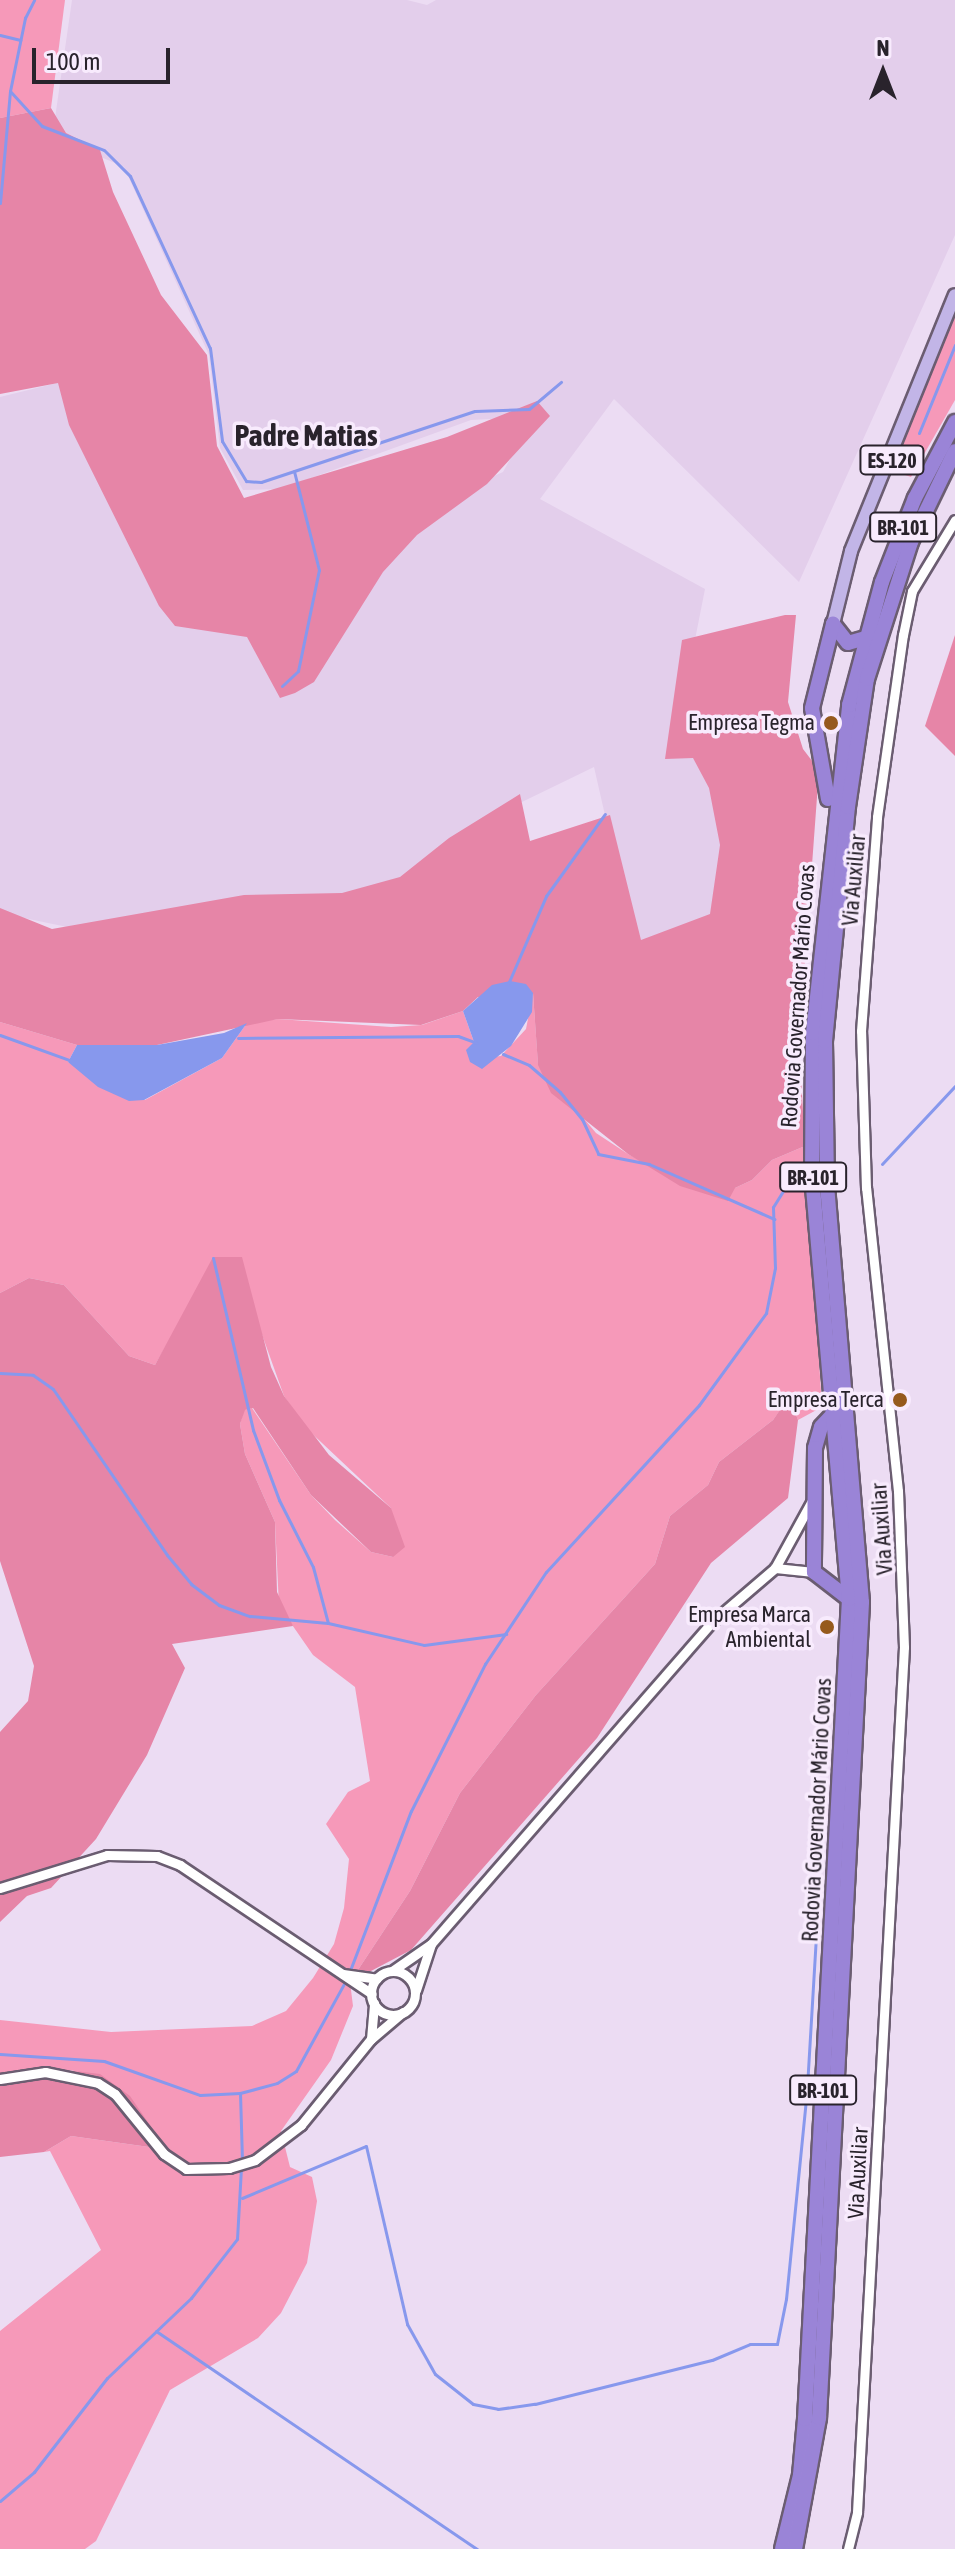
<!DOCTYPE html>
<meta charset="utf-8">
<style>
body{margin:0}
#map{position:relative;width:955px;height:2549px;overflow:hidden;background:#ecdcf3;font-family:"Asap Condensed",sans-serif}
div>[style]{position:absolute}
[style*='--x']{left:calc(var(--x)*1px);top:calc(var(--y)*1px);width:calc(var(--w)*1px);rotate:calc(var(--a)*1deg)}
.built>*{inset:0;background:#e3ceeb}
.green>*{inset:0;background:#f699b9}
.forest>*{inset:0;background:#e685a7}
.water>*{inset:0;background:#8798ed}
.stream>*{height:3px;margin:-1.5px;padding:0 1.5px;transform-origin:1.5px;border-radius:1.5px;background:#8798ed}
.roads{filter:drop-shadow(2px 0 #6b5d71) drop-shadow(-2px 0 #6b5d71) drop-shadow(0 2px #6b5d71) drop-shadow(0 -2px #6b5d71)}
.minor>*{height:9px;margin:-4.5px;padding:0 4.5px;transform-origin:4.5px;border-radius:4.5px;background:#fff}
.minor>.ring{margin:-4.5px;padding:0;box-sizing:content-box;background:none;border:9px solid #fff;border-radius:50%}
.major>*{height:12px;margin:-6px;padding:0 6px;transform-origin:6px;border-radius:6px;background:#c2b5e7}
.highway>*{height:14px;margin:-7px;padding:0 7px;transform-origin:7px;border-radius:7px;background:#9a84d7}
.dots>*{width:22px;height:22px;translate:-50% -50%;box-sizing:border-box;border:4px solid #f8ebfd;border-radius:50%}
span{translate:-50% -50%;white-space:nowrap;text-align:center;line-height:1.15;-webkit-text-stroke:7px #f8ebfd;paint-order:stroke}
.shield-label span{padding:2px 6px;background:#f8ebfd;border:2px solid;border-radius:6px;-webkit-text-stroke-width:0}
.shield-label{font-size:20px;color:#29232c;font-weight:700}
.poi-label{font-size:22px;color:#29232c}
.right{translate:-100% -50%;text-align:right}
.street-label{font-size:22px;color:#29232c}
.district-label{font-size:30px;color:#29232c;font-weight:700}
.north{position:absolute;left:843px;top:32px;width:80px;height:80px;-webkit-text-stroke:6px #f8ebfd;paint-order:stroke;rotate:0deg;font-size:22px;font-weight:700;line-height:32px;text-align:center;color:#29232c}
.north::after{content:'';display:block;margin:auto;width:28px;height:36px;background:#29232c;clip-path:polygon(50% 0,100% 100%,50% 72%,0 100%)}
.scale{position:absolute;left:32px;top:48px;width:138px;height:36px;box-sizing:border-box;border:4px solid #29232c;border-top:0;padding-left:10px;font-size:24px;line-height:28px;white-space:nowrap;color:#29232c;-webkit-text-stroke:6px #f8ebfd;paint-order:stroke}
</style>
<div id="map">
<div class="built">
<div style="clip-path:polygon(72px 0,407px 0,427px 5px,436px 0,955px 0,955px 235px,799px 582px,614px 399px,540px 499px,705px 589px,674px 746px,706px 747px,728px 839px,725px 931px,636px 951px,594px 767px,466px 829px,389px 892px,72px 928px,0 913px,0 397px,65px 381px,108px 491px,418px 510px,503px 472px,533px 417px,471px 420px,281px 489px,243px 490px,220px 448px,209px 355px,124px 167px,66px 142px,54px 125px)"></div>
</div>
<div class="green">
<div style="clip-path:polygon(0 0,65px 0,51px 108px,0 118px)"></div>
<div style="clip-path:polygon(955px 307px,955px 400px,911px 477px,893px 471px,902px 432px)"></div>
<div style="clip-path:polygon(533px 993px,538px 1064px,596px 1133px,628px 1154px,656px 1169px,735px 1188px,752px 1180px,772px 1160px,805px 1146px,822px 1407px,798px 1420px,789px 1398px,773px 1420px,719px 1462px,708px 1485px,670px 1516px,655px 1564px,536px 1695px,460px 1793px,410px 1891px,350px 1982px,353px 2006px,331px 2060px,281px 2131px,290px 2167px,312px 2177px,317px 2201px,307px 2263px,281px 2313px,258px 2338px,170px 2390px,96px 2541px,85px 2549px,0 2549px,0 2331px,101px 2250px,50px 2151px,44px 2152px,71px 2136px,149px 2147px,158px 2136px,93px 2075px,70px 2070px,0 2072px,0 2020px,111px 2032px,252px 2026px,286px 2011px,313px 1978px,334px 1944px,344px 1908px,349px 1859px,326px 1824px,348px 1792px,370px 1781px,355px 1687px,313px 1655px,279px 1606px,275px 1522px,245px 1454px,240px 1424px,244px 1410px,252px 1408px,311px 1495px,335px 1520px,371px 1552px,393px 1557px,391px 1508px,305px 1427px,284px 1396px,260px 1329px,183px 1316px,155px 1365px,129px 1356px,64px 1285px,29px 1278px,0 1293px,0 1022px,77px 1045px,68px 1062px,145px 1100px,222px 1058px,247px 1023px,278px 1019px,391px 1027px,422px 1025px,463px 1011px,474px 1042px,492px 1057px,501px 1056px,526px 1029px)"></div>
</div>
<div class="forest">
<div style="clip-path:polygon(51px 108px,66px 133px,100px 150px,113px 192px,161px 295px,207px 355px,217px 446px,244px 498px,447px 437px,537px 401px,550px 416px,487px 484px,417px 535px,383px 572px,314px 682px,295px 693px,280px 698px,247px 637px,175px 626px,159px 606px,69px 425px,58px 383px,0 394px,0 118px)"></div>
<div style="clip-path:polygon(785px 615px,796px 615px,788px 702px,803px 749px,819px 770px,799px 1042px,805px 1146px,772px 1160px,752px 1180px,735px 1188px,728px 1201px,680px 1186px,628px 1154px,551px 1093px,538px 1065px,533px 993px,478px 997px,463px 1011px,421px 1025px,278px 1019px,157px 1045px,77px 1045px,0 1022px,0 908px,52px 929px,244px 895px,342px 893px,400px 877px,449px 838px,520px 794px,530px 841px,610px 815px,641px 940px,710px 914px,720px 845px,709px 788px,693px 758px,665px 759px,682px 640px)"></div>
<div style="clip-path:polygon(955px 635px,955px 756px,925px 726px)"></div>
<div style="clip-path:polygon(213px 1257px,242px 1257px,271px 1367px,284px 1396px,329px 1455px,391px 1508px,405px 1547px,393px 1557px,371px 1552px,311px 1495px,253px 1408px,245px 1410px,240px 1424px,245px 1454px,275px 1522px,277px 1592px,293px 1626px,172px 1644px,185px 1668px,147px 1755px,96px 1839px,51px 1888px,27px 1896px,0 1922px,0 1732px,28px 1701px,34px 1666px,0 1561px,0 1293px,29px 1278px,64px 1285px,129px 1356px,155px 1365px)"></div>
<div style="clip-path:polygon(789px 1397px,798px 1420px,788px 1498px,711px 1563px,597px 1738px,411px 1950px,350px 1982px,410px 1891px,460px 1793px,536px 1695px,655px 1564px,670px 1516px,708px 1485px,719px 1462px,773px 1420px)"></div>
<div style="clip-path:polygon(49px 2068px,100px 2074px,130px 2096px,158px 2137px,149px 2147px,71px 2136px,44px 2152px,0 2157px,0 2072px)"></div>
</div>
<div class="water">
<div style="clip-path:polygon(510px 981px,526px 984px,533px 993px,532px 1012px,511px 1046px,482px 1069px,470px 1062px,466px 1050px,474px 1042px,463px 1011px,492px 985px)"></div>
<div style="clip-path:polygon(247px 1023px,222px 1058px,144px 1100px,129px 1101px,98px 1087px,68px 1062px,77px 1045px,157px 1045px,224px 1033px)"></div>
</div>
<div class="stream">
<div style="--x:0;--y:35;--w:21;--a:14"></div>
<div style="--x:10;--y:91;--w:47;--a:47.6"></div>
<div style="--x:42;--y:126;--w:66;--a:21.2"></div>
<div style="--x:104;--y:150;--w:37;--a:45"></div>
<div style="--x:130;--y:176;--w:190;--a:65.1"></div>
<div style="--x:210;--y:348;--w:94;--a:82.6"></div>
<div style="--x:222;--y:441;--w:47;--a:59"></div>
<div style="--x:246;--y:481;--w:15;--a:4"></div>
<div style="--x:261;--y:482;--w:225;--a:-18.4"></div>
<div style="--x:475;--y:411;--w:54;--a:-2.1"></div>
<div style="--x:529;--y:409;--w:42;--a:-40.2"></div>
<div style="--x:0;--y:203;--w:112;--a:-84.9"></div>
<div style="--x:10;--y:91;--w:75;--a:-78.4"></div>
<div style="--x:25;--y:18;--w:20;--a:-63"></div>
<div style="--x:919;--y:433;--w:95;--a:-67.8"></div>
<div style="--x:282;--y:686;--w:22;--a:-43"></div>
<div style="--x:298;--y:671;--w:103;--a:-78.3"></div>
<div style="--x:319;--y:570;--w:102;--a:-104.2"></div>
<div style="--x:508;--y:984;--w:96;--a:-66.6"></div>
<div style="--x:546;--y:896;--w:101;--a:-54.3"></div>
<div style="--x:0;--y:1035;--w:77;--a:19.9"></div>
<div style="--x:238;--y:1038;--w:220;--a:-0.5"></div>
<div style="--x:458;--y:1036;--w:20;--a:20"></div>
<div style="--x:503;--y:1054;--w:28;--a:23"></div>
<div style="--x:529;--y:1065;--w:41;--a:41.1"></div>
<div style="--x:560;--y:1092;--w:35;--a:51"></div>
<div style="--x:582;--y:1119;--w:38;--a:65"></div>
<div style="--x:598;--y:1154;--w:52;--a:11.1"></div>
<div style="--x:649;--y:1164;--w:137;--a:23.7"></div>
<div style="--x:882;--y:1164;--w:107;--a:-46.9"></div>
<div style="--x:213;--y:1258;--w:177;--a:76.9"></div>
<div style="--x:253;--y:1430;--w:75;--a:69.6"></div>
<div style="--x:279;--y:1500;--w:75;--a:63.1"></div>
<div style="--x:313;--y:1567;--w:58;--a:75"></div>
<div style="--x:0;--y:1373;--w:33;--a:3"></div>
<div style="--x:33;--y:1375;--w:24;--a:35"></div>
<div style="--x:53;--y:1389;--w:201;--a:55.5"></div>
<div style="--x:167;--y:1555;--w:38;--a:50"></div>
<div style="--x:191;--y:1584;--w:35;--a:37"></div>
<div style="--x:219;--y:1605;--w:33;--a:20"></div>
<div style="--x:250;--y:1616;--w:78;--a:5.1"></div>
<div style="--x:328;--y:1623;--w:98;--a:12.9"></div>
<div style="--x:424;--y:1645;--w:83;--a:-7.6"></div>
<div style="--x:349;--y:1973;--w:173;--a:-69.1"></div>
<div style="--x:411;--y:1811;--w:165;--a:-63.3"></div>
<div style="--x:485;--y:1664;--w:110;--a:-56.5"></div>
<div style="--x:546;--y:1572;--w:226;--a:-47.5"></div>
<div style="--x:699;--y:1405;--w:114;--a:-53.9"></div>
<div style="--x:766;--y:1313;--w:46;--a:-78.7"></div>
<div style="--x:775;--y:1268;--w:61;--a:-91.9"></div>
<div style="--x:773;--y:1207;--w:28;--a:-58"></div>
<div style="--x:0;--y:2054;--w:104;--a:3.9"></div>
<div style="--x:104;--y:2061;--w:102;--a:19.5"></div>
<div style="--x:200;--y:2095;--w:40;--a:-2.9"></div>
<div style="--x:240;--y:2093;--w:38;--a:-15"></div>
<div style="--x:277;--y:2083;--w:22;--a:-32"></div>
<div style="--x:296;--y:2071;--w:104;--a:-61.2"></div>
<div style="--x:240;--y:2093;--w:68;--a:88.3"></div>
<div style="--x:242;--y:2198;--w:134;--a:-22.8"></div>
<div style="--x:366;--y:2146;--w:183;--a:77"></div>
<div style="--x:407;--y:2324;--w:57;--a:60.8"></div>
<div style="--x:435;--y:2374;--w:48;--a:38.3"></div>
<div style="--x:473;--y:2404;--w:25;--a:11"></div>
<div style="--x:498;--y:2409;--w:37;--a:-8"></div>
<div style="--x:535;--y:2404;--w:182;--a:-14"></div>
<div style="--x:712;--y:2360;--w:41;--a:-22.8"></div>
<div style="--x:750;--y:2344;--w:27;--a:0"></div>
<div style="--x:777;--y:2344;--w:46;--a:-78.7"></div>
<div style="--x:786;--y:2299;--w:213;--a:-84.3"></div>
<div style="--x:807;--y:2087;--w:151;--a:-86.6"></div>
<div style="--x:816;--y:1936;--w:165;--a:-90"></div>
<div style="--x:156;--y:2331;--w:388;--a:34.2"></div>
<div style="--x:0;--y:2501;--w:45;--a:-40.5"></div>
<div style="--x:34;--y:2472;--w:119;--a:-52.2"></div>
<div style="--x:107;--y:2378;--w:116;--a:-43.6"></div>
<div style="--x:191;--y:2298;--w:75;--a:-52.1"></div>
<div style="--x:237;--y:2239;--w:71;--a:-86.8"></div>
</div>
<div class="roads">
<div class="minor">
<div style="--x:775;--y:1568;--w:39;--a:6"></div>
<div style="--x:0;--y:1888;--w:112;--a:-17.1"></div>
<div style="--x:107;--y:1855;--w:50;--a:1.1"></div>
<div style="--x:157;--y:1856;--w:25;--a:21"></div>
<div style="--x:180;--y:1865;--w:231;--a:33.9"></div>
<div style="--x:392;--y:1971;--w:47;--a:-34.7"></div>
<div style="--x:431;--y:1944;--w:427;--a:-48.9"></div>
<div style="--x:712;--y:1622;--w:83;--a:-40.6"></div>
<div style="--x:775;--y:1568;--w:79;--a:-61.2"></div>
<div class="ring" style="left:371px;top:1971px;width:35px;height:35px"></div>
<div style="--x:343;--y:1974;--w:34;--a:8"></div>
<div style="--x:416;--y:1990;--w:48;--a:-71.9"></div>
<div style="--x:371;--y:2039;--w:36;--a:-85"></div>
<div style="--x:0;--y:2079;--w:46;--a:-8.8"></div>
<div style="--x:45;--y:2072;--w:54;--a:11.7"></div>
<div style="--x:98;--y:2083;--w:20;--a:33"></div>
<div style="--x:115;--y:2094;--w:77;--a:50.8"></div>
<div style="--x:164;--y:2154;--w:27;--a:34"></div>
<div style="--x:186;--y:2169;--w:43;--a:-1.3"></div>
<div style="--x:229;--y:2168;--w:27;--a:-17"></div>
<div style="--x:255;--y:2160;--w:58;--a:-37.3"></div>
<div style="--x:301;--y:2125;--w:111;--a:-50.9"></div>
<div style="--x:371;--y:2039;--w:42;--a:-40.2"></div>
<div style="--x:848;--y:2549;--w:38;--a:-76"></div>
<div style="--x:857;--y:2512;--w:866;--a:-86.89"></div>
<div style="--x:904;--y:1647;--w:156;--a:-92.2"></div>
<div style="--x:898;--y:1491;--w:305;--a:-96"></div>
<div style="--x:866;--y:1188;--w:157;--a:-91.8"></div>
<div style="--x:861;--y:1031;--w:215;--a:-85.7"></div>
<div style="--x:877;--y:817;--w:184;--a:-81.9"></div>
<div style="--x:903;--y:635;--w:45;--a:-78.4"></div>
<div style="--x:912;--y:591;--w:83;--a:-58.8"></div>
</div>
<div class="major">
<div style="--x:833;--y:624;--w:75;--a:-76.1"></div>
<div style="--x:851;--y:551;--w:276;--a:-67.9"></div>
</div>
<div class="highway">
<div style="--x:833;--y:624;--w:24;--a:52"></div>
<div style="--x:848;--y:643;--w:19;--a:-16"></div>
<div style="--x:828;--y:799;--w:92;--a:-100"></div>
<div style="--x:812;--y:708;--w:87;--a:-76"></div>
<div style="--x:834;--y:1413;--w:19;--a:133"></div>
<div style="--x:821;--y:1427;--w:22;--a:106"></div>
<div style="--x:815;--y:1448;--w:124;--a:90.5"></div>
<div style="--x:814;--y:1572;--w:44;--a:37.6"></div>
<div style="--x:782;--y:2549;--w:76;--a:-76.3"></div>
<div style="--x:800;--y:2475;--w:56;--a:-84.9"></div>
<div style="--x:805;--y:2419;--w:821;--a:-86.93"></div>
<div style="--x:849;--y:1599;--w:427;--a:-95"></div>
<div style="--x:812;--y:1174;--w:141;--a:-89.6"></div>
<div style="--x:813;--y:1033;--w:330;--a:-83.7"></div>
<div style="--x:849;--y:705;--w:127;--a:-75"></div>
<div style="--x:882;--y:582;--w:90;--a:-68.6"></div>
<div style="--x:915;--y:498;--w:86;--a:-62.2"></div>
<div style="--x:795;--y:2549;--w:133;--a:-79.6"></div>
<div style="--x:819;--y:2418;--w:817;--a:-86.98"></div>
<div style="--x:862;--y:1602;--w:418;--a:-94.8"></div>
<div style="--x:827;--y:1185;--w:144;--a:-90.8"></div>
<div style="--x:825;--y:1041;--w:235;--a:-84.4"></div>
<div style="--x:848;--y:807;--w:129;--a:-81.6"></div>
<div style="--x:867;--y:679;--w:144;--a:-72.2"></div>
<div style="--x:911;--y:542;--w:101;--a:-64.2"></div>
</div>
</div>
<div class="dots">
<div style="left:831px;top:723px;background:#965a1d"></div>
<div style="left:900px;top:1400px;background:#965a1d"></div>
<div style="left:827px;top:1627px;background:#965a1d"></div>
</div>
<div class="shield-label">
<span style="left:892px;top:460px">ES-120</span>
<span style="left:903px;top:527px">BR-101</span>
<span style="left:813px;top:1177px">BR-101</span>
<span style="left:823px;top:2090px">BR-101</span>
</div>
<div class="poi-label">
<span class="right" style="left:815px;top:723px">Empresa Tegma</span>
<span class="right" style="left:884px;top:1400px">Empresa Terca</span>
<span class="right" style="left:811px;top:1627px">Empresa Marca<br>Ambiental</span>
</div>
<div class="street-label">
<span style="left:854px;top:880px;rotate:-85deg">Via Auxiliar</span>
<span style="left:798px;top:996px;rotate:-86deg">Rodovia Governador Mário Covas</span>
<span style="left:882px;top:1529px;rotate:-94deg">Via Auxiliar</span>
<span style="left:817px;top:1810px;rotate:-87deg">Rodovia Governador Mário Covas</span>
<span style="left:858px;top:2173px;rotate:-87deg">Via Auxiliar</span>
</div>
<div class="district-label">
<span style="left:306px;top:435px">Padre Matias</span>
</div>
<div class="north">N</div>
<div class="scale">100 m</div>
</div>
